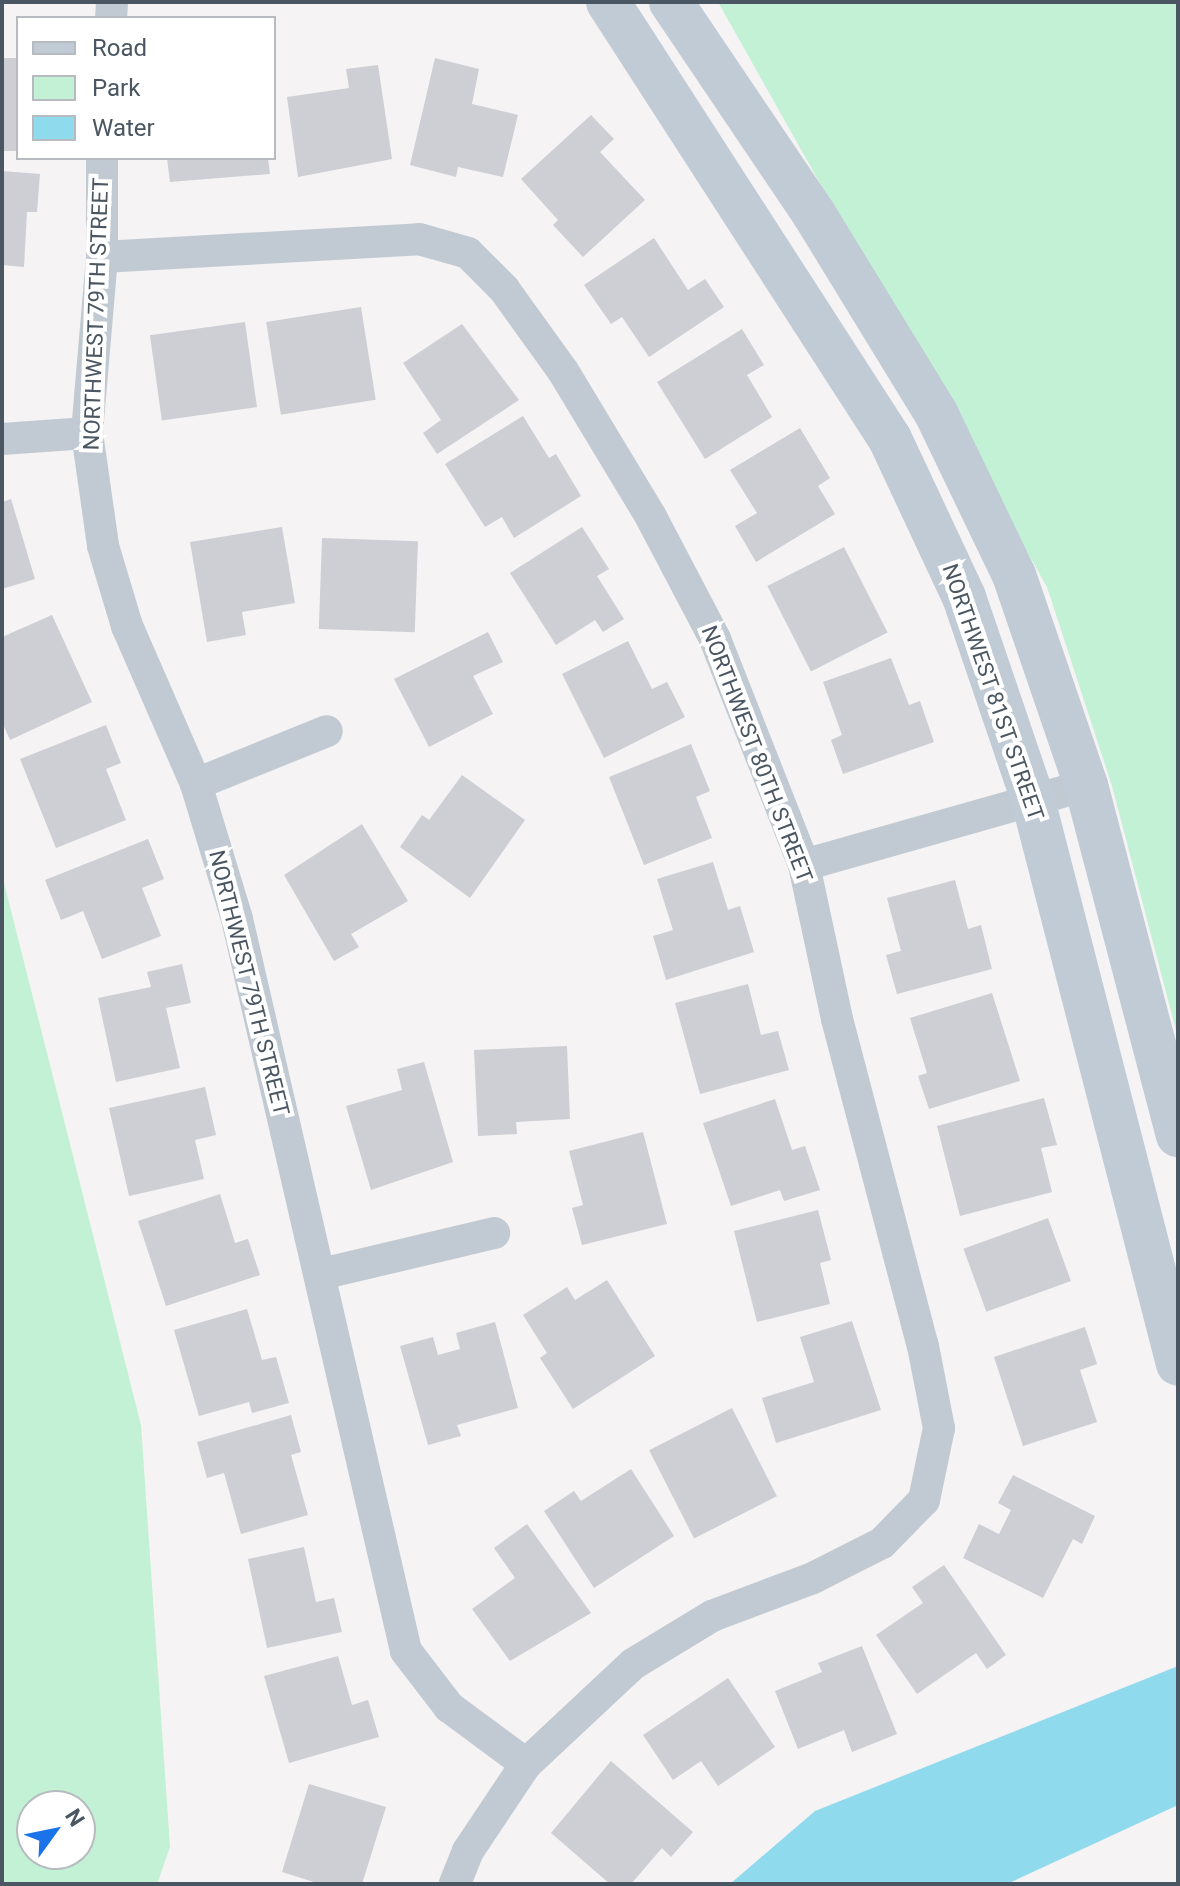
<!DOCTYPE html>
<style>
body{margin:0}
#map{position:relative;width:1180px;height:1886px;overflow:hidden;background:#f5f3f3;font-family:Roboto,sans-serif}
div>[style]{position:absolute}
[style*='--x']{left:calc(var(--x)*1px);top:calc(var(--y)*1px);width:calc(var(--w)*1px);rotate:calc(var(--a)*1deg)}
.green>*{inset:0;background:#c3f1d5}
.water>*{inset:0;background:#90daee}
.building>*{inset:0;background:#cdcfd5;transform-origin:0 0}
.street>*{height:32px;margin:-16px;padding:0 16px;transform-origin:16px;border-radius:16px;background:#c1cad2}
.secondary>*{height:44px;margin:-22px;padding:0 22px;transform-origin:22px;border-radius:22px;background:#c1cbd6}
span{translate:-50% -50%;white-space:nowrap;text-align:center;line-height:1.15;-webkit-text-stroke:8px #fff;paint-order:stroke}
.street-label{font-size:22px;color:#4a5661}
.frame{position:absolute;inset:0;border:4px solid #4a5661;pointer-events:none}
.legend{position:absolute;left:16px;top:16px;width:260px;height:144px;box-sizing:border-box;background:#fff;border:2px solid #b7bbc0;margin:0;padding:10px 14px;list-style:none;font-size:24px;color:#4a5661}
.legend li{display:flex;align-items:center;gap:16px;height:40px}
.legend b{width:40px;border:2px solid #b7bbc0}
.north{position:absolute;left:16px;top:1790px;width:80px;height:80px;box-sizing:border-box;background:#fff;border:2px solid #b7bbc0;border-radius:50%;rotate:57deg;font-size:22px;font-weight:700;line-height:32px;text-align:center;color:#4a5661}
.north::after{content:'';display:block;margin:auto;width:28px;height:36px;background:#1a73e8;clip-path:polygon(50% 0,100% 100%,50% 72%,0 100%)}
</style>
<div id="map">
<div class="green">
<div style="clip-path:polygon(718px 2px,1178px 2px,1178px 1038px,1112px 786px,1047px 587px)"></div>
<div style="clip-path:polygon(evenodd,2px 875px,141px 1425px,170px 1847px,157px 1884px,2px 1884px,2px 875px,32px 1806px,80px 1806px,80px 1854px,32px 1854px,32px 1806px)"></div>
</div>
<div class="water">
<div style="clip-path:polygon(1178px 1666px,1178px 1805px,1007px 1884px,730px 1884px,815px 1811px)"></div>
</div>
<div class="building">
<div style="left:2px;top:58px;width:16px;height:93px"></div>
<div style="clip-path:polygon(435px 58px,479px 69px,472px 104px,518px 115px,503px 177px,458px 167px,456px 177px,410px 165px)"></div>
<div style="clip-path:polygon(378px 65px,392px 159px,298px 177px,287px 97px,349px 88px,346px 69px)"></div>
<div style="clip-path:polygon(591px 115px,614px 139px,600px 152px,645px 200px,583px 257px,553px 225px,558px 220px,521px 179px)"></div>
<div style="clip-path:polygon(167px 158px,268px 158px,270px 174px,170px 182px)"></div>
<div style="clip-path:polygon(2px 171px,40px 174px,37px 212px,27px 212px,24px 267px,2px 265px)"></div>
<div style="clip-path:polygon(654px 238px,688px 290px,705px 279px,724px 307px,649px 357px,622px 317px,611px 324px,584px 285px)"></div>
<div style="left:361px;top:307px;width:94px;height:96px;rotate:81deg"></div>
<div style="left:245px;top:322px;width:86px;height:96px;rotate:82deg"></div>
<div style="clip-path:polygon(462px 324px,519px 400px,437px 454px,423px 433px,441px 420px,403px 363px)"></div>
<div style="clip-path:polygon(742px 329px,764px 365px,747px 375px,772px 417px,705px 459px,657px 382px)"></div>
<div style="clip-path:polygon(523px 416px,549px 458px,556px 454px,581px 496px,514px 538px,502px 517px,485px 527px,445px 464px)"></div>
<div style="clip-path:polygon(800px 428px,830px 478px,818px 486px,835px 514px,756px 562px,735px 526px,757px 513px,730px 470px)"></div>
<div style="clip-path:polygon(11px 499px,35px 579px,2px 589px,2px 502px)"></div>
<div style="clip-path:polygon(282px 527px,295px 603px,242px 612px,246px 635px,207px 642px,190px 542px)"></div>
<div style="clip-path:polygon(582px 527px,609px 569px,597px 576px,624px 619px,603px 632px,595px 620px,556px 645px,510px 573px)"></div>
<div style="left:322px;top:538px;width:96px;height:91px;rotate:2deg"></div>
<div style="left:844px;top:547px;width:96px;height:86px;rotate:63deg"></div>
<div style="clip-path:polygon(52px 615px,92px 702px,10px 740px,2px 722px,2px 637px)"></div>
<div style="clip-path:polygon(488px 632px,503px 662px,473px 676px,493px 714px,429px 747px,394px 679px)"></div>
<div style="clip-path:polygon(628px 641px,652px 689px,667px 682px,685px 717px,604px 758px,562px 674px)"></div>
<div style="clip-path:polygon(891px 658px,909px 705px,920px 701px,934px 742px,843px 774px,831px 740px,842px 735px,823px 682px)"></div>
<div style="clip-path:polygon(106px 725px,121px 763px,106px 769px,126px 820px,56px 848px,20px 759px)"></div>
<div style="clip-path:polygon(691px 744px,710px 791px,696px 797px,712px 838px,644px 865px,609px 777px)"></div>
<div style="clip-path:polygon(462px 775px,525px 820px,470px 898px,400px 847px,422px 815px,429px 820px)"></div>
<div style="clip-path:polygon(362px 824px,408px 901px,351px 934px,359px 947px,334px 961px,284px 875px)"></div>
<div style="clip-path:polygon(148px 839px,164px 879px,142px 888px,161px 936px,102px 959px,83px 911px,61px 920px,45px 880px)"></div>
<div style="clip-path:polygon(713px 862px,728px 910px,740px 906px,754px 952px,666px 980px,653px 936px,673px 930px,657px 879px)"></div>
<div style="clip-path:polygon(955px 880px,968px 929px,981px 925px,992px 969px,897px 994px,886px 955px,901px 951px,887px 898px)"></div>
<div style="clip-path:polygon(182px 964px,191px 1003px,166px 1008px,180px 1068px,116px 1082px,98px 998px,151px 987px,147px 972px)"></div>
<div style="clip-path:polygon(748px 984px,761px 1035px,778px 1031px,789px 1070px,700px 1094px,675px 1003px)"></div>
<div style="clip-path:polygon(992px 993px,1020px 1081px,929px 1109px,918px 1076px,927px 1073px,910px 1018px)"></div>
<div style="clip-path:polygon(567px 1046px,570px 1119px,516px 1122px,517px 1134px,478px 1136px,474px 1050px)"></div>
<div style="clip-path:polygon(424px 1062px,453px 1162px,371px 1190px,346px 1106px,402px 1090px,397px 1069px)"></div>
<div style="clip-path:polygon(205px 1087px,216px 1135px,195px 1140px,204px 1179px,129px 1196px,109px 1108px)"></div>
<div style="clip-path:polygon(1044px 1098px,1057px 1145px,1041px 1148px,1052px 1192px,960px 1216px,937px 1126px)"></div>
<div style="clip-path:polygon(775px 1099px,792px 1150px,805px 1146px,820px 1190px,784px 1201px,780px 1190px,731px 1206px,703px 1123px)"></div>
<div style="clip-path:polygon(643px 1132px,667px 1224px,582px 1245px,572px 1208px,583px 1205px,569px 1151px)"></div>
<div style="clip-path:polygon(220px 1194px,235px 1243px,248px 1239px,260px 1275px,166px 1306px,138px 1221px)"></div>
<div style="clip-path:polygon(818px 1210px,831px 1260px,820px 1263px,830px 1304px,757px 1322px,734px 1231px)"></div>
<div style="left:1048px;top:1218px;width:67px;height:90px;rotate:70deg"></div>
<div style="clip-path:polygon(607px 1280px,655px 1356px,573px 1409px,540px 1358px,547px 1353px,523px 1315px,567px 1287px,575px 1300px)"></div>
<div style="clip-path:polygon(247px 1309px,262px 1360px,276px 1357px,289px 1403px,252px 1413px,249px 1402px,199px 1416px,174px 1330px)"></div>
<div style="clip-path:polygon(852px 1321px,881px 1410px,776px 1443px,762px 1398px,814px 1382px,800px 1337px)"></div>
<div style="clip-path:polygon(495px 1322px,518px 1408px,457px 1425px,461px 1436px,428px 1445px,400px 1346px,433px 1337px,438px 1355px,460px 1349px,456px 1333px)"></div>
<div style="clip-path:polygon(1085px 1327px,1097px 1364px,1080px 1370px,1097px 1422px,1023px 1446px,994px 1357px)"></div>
<div style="left:732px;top:1408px;width:99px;height:93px;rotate:63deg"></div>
<div style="clip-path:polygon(291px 1415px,301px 1452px,291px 1455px,308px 1515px,241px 1534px,224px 1473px,207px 1478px,197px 1442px)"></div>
<div style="clip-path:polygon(631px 1469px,674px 1536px,594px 1588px,544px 1511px,574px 1491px,581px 1501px)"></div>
<div style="clip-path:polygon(1013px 1475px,1095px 1516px,1082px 1544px,1073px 1539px,1043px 1598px,963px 1558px,979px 1524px,999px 1534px,1011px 1510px,998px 1503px)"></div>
<div style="clip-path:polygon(527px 1524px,591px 1613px,510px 1661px,472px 1609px,515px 1578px,494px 1548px)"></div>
<div style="clip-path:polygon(304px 1547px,316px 1602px,334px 1598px,342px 1632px,267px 1648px,248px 1559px)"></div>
<div style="clip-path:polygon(944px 1565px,1006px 1655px,987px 1669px,976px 1653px,917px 1694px,876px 1635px,923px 1603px,912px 1587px)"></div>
<div style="clip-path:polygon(862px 1646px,897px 1734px,852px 1752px,844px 1730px,798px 1749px,775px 1691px,822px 1672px,818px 1663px)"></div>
<div style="clip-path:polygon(338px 1656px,352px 1705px,368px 1700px,379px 1737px,289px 1763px,264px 1676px)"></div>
<div style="clip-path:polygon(728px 1678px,775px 1747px,718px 1786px,701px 1761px,673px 1780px,643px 1735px)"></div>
<div style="clip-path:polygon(611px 1761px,693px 1832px,671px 1857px,662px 1848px,631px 1884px,610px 1884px,551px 1833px)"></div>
<div style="clip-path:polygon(309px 1784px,386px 1807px,362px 1884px,320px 1884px,282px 1872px)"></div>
</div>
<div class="street">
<div style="--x:111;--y:18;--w:16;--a:-86"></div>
<div style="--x:102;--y:158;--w:99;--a:90"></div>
<div style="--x:102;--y:257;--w:177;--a:94.9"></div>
<div style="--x:87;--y:433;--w:114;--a:81.9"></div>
<div style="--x:103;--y:546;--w:84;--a:73.3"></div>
<div style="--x:127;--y:626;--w:172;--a:66.4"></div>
<div style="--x:196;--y:784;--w:141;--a:73.1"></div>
<div style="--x:237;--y:919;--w:751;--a:77"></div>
<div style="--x:406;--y:1651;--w:71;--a:52.5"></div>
<div style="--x:449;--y:1707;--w:96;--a:36.5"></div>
<div style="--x:102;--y:257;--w:318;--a:-3.2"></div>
<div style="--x:419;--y:239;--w:51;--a:15.9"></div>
<div style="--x:468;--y:253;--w:51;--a:45"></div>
<div style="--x:504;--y:289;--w:101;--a:54.3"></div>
<div style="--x:563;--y:371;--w:170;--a:58.9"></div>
<div style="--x:651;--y:517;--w:138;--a:62.3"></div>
<div style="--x:715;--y:639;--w:243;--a:68.5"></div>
<div style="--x:804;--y:865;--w:157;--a:77.9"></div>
<div style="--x:837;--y:1019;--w:338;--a:75.3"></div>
<div style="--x:923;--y:1346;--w:84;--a:79"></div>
<div style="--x:939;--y:1428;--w:74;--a:101.8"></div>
<div style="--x:924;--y:1500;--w:60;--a:134.3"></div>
<div style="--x:882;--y:1543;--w:77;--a:153.1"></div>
<div style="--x:813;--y:1578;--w:108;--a:159.4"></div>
<div style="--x:712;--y:1616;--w:92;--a:148.7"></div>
<div style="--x:633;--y:1664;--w:146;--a:136.9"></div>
<div style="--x:526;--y:1764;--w:105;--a:123.7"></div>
<div style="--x:468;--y:1851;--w:35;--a:112"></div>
<div style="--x:2;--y:439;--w:85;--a:-4"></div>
<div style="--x:196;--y:784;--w:141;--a:-22"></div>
<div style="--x:804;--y:865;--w:293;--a:-15.8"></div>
<div style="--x:321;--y:1274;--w:178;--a:-13.3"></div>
</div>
<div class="secondary">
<div style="--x:608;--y:2;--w:520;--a:57.17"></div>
<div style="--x:890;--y:439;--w:174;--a:64.9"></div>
<div style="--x:964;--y:597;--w:214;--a:71.2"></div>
<div style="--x:1033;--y:800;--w:582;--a:75.58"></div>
<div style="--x:671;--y:2;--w:256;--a:56"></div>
<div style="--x:814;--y:214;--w:233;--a:58.5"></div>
<div style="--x:936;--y:413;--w:180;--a:64.3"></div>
<div style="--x:1014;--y:575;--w:222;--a:71.1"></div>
<div style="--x:1086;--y:785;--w:362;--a:75.3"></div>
</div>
<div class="street-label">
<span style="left:96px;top:314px;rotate:-88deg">NORTHWEST 79TH STREET</span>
<span style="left:993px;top:692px;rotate:71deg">NORTHWEST 81ST STREET</span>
<span style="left:757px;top:754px;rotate:69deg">NORTHWEST 80TH STREET</span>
<span style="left:249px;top:983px;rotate:76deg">NORTHWEST 79TH STREET</span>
</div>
<div class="frame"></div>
<ul class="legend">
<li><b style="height:10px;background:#c1cbd6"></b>Road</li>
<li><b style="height:22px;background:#c3f1d5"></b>Park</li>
<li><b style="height:22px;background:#90daee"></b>Water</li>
</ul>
<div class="north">N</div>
</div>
